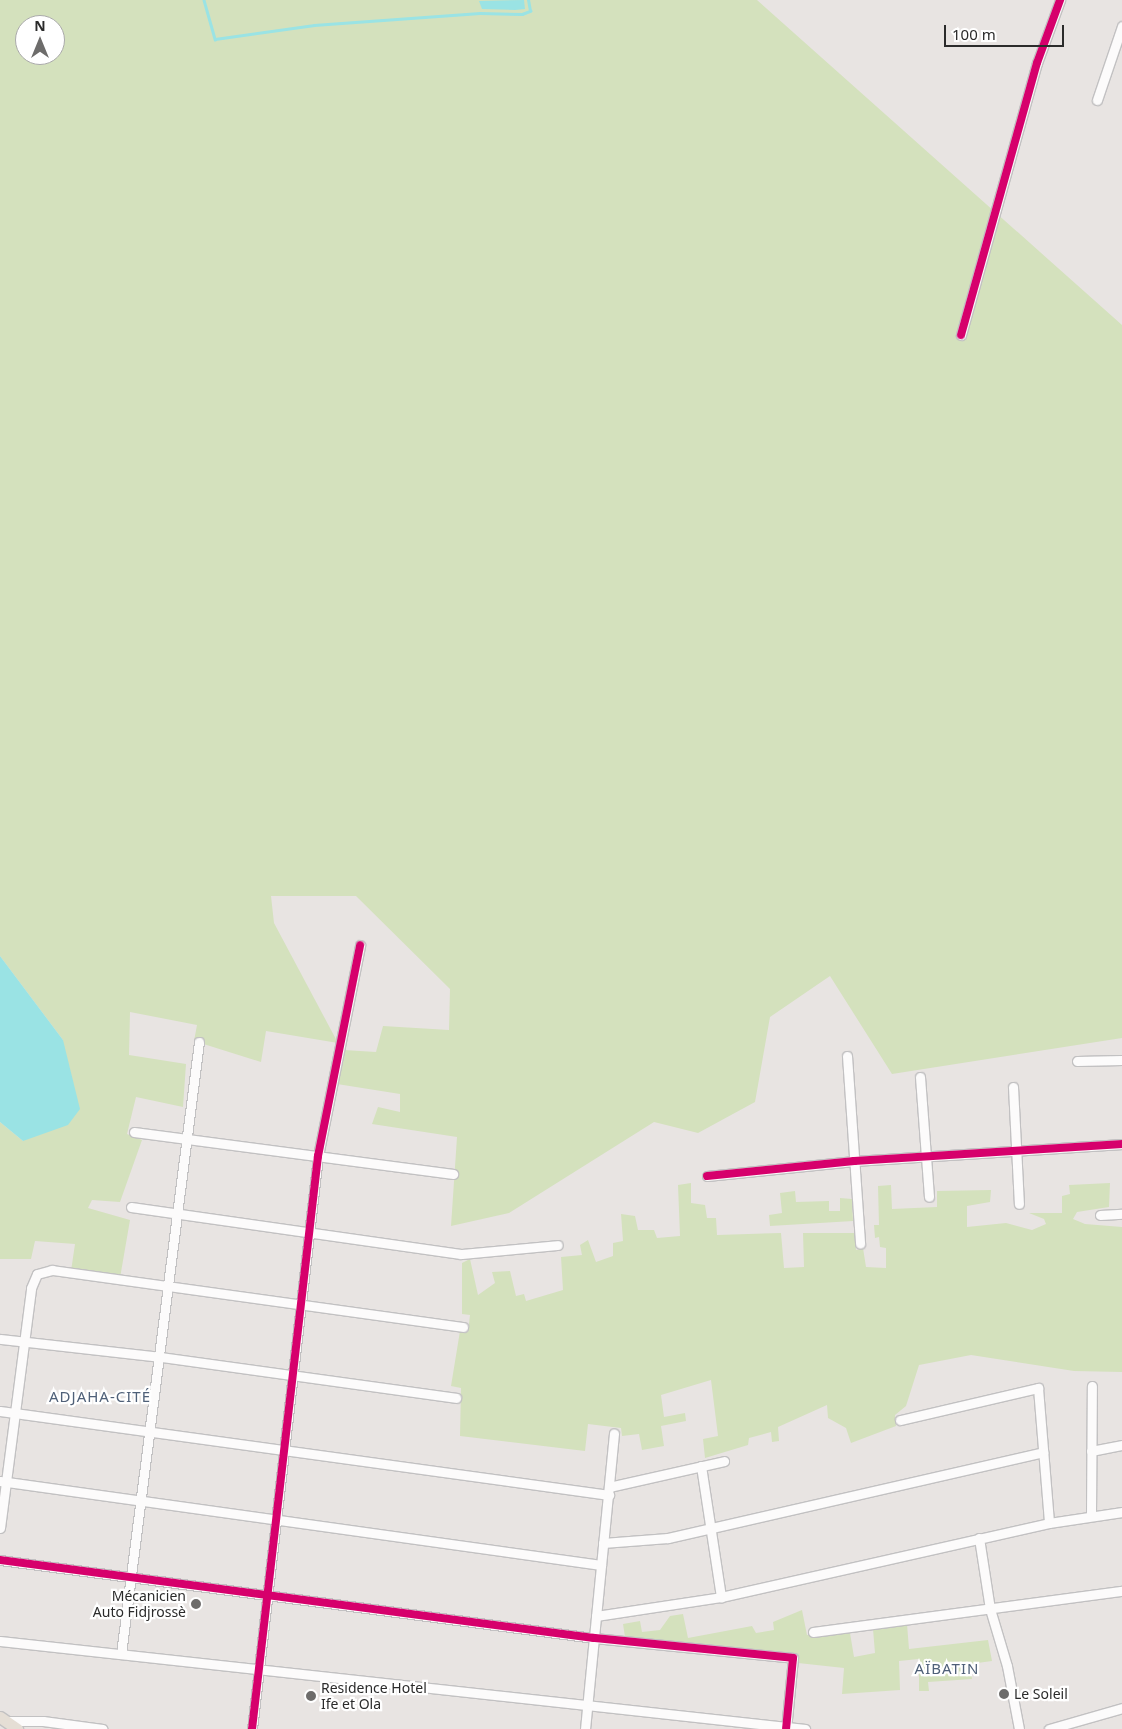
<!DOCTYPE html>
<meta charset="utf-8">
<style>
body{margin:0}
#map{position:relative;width:1122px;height:1729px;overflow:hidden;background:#e8e4e2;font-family:"Noto Sans",sans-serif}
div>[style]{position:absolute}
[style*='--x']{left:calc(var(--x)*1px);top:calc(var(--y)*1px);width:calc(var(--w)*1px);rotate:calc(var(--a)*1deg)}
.green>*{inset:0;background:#d4e1bd}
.water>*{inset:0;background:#9ae3e4}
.stream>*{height:2.5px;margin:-1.25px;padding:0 1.25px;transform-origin:1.25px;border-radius:1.25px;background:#9ae3e4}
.roads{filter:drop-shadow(1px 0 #c2c1c2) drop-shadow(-1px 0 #c2c1c2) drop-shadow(0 1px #c2c1c2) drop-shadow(0 -1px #c2c1c2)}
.minor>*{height:9px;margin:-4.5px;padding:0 4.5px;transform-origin:4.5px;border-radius:4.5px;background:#fcfbfb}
.major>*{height:11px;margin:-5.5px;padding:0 5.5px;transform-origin:5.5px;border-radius:5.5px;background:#e5ded5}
.cycleway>*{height:8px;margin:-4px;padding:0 4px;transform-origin:4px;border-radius:4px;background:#d6006c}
.dots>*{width:14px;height:14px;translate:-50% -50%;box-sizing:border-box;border:2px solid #fff;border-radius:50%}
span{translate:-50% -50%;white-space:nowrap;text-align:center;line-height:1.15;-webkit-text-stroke:4.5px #fff;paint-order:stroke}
.poi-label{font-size:14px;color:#2b2b2b}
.right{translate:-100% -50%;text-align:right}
.left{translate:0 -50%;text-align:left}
.neighbourhood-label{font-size:15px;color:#4f6078;letter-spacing:1px}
.north{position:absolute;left:15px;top:15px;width:50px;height:50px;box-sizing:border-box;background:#fff;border:1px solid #aaa;border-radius:50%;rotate:0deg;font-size:14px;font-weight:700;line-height:20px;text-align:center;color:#2b2b2b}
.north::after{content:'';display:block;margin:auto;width:18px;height:22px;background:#6d6c6b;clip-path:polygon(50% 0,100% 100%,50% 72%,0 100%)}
.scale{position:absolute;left:944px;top:25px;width:120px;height:22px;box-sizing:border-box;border:2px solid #2b2b2b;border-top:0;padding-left:6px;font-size:15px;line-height:18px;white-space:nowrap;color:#2b2b2b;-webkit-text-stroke:4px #fff;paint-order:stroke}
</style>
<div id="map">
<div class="green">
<div style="clip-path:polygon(evenodd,0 0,757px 0,1122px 325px,1122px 1038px,892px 1074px,830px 976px,770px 1017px,755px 1102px,698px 1133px,654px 1122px,509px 1213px,451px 1226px,457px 1137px,372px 1124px,378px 1107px,400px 1112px,400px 1094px,337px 1084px,344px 1050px,376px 1052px,383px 1026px,449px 1030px,450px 989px,356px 896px,271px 896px,274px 923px,338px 1043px,266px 1031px,261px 1062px,194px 1041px,197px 1025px,130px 1012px,129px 1055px,186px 1064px,183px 1107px,136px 1097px,127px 1134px,142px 1140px,120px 1202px,92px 1200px,88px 1208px,130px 1220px,120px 1278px,71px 1271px,75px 1244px,35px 1241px,31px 1259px,0 1259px,0 1122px,23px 1141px,63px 1040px,0 956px,0 0,25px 25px,55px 25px,55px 55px,25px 55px,25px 25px)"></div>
<div style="clip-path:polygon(691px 1183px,691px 1203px,705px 1205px,707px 1218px,716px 1218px,717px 1235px,781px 1233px,784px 1268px,804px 1267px,803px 1233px,855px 1233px,856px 1250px,863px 1248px,866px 1267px,886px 1268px,886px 1248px,880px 1247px,879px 1237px,875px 1238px,874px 1225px,879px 1225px,878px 1186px,891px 1185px,892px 1209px,937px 1207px,937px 1191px,991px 1190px,990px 1202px,967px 1206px,967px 1227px,1006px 1223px,1032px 1230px,1046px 1224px,1044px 1219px,1029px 1213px,1062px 1213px,1062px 1196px,1070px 1194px,1069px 1185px,1110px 1183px,1109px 1207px,1077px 1212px,1073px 1219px,1085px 1224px,1122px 1227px,1122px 1372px,1074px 1371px,971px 1355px,919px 1365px,906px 1406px,895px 1415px,896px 1426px,851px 1443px,846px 1428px,828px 1418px,827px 1405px,778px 1427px,779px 1441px,772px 1442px,771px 1432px,749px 1438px,748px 1445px,705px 1458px,703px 1439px,718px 1436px,711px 1380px,661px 1395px,664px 1417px,685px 1413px,686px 1421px,661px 1426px,664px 1446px,642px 1450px,639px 1434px,622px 1436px,621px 1428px,588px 1424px,585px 1451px,460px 1436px,461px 1388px,451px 1386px,460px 1331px,468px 1332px,470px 1315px,462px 1314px,462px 1263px,470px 1259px,478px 1295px,495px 1283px,492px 1272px,510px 1271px,516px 1296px,524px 1294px,526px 1301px,563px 1290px,561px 1257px,582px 1255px,580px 1245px,588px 1240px,596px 1262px,613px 1256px,613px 1243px,623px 1241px,621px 1214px,635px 1216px,638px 1230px,654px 1230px,657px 1238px,680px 1236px,678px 1185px)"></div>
<div style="clip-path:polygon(795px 1191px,796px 1202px,829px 1201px,829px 1211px,840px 1211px,840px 1198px,852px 1199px,853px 1221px,770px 1226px,769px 1215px,782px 1213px,780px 1193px)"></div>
<div style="clip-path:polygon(802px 1610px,807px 1635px,850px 1633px,854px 1657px,875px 1653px,873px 1629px,907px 1624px,909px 1649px,988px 1640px,992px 1661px,970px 1664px,972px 1679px,928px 1682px,929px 1691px,919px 1691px,919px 1659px,899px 1661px,900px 1690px,842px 1694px,844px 1668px,798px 1663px,798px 1656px,625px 1637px,623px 1624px,640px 1621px,642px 1632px,660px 1630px,670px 1616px,683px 1614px,688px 1638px,752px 1626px,756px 1633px,774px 1630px,773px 1622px)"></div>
</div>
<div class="water">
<div style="clip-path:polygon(524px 0,525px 9px,515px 10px,482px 9px,479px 1px)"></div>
<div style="clip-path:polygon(0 956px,63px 1040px,80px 1109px,68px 1125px,23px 1141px,0 1122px)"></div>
</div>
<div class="stream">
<div style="--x:204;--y:0;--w:41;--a:74.2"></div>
<div style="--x:215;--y:39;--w:100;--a:-8"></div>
<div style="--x:314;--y:25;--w:166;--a:-4.1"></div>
<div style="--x:480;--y:13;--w:42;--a:1.4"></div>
<div style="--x:522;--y:14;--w:9;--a:-21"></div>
<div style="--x:530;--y:11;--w:11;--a:-100"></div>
</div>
<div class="roads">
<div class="minor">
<div style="--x:1097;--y:100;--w:78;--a:-71.3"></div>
<div style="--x:961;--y:335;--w:282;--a:-74.4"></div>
<div style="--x:1037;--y:63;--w:67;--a:-69.9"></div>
<div style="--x:847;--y:1056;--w:188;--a:86"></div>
<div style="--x:1077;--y:1061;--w:45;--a:-1.3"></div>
<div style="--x:920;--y:1077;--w:120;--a:85.7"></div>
<div style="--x:1013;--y:1087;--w:117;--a:87.1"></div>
<div style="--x:134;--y:1132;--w:322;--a:7.5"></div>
<div style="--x:707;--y:1176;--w:148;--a:-5.8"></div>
<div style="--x:854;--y:1161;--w:269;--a:-3.6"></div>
<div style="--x:131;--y:1207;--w:333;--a:8.1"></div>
<div style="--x:461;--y:1254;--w:97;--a:-5.3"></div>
<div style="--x:1100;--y:1215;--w:22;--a:-3"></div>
<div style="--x:0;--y:1339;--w:162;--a:6.4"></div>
<div style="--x:161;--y:1357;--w:298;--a:7.9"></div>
<div style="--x:0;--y:1411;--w:615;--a:7.85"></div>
<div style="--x:900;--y:1420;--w:142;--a:-13.1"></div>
<div style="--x:1038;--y:1388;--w:135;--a:85.3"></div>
<div style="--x:1091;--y:1451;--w:32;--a:-11"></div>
<div style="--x:701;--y:1466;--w:133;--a:81.3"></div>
<div style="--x:0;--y:1481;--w:607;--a:7.96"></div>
<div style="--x:609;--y:1487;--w:118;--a:-12.7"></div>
<div style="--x:1091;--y:1515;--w:129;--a:-89.6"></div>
<div style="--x:0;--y:1528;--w:242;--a:-82.6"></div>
<div style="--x:31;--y:1288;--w:15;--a:-67"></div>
<div style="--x:37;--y:1274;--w:16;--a:-15"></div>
<div style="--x:52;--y:1270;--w:415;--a:7.9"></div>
<div style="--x:979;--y:1538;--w:72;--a:81.2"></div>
<div style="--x:990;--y:1609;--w:59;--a:73.4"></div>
<div style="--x:1007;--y:1666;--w:64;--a:79.2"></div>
<div style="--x:603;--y:1543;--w:65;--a:-4.4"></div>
<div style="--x:668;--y:1538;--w:385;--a:-12.9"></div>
<div style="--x:0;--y:1560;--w:599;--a:7.48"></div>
<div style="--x:594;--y:1638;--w:200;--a:5.7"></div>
<div style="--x:793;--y:1658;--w:71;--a:95.6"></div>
<div style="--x:596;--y:1616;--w:126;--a:-8.6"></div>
<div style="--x:721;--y:1597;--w:336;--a:-12.7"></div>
<div style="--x:1049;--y:1523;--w:74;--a:-8.6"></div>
<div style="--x:813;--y:1632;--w:312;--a:-7.6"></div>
<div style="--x:0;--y:1641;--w:810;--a:6.24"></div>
<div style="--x:121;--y:1654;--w:617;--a:-82.74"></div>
<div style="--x:6;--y:1721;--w:37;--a:0"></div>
<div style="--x:43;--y:1721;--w:60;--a:7.7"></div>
<div style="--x:252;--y:1729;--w:577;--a:-83.43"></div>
<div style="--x:318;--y:1156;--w:215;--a:-78.7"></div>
<div style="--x:585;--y:1729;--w:297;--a:-84.4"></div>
<div style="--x:1049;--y:1729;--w:76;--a:-16"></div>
</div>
<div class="major">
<div style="--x:0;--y:1717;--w:21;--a:35"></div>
</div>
</div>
<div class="cycleway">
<div style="--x:961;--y:335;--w:282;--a:-74.4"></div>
<div style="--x:1037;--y:63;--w:67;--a:-69.9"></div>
<div style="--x:707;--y:1176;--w:148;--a:-5.8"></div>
<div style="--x:854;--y:1161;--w:269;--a:-3.6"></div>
<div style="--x:0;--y:1560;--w:599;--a:7.48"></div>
<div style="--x:594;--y:1638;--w:200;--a:5.7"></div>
<div style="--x:793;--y:1658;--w:71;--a:95.6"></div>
<div style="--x:252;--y:1729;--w:577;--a:-83.43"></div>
<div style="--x:318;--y:1156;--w:215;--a:-78.7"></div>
</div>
<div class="dots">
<div style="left:196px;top:1604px;background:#6d6c6b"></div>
<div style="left:1004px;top:1694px;background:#6d6c6b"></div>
<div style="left:311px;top:1696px;background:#6d6c6b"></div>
</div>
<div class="poi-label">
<span class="right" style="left:186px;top:1604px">Mécanicien<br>Auto Fidjrossè</span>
<span class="left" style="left:321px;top:1696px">Residence Hotel<br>Ife et Ola</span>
<span class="left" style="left:1014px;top:1694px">Le Soleil</span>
</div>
<div class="neighbourhood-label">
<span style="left:100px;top:1397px">ADJAHA-CITÉ</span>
<span style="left:947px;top:1669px">AÏBATIN</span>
</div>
<div class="north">N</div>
<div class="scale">100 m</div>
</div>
